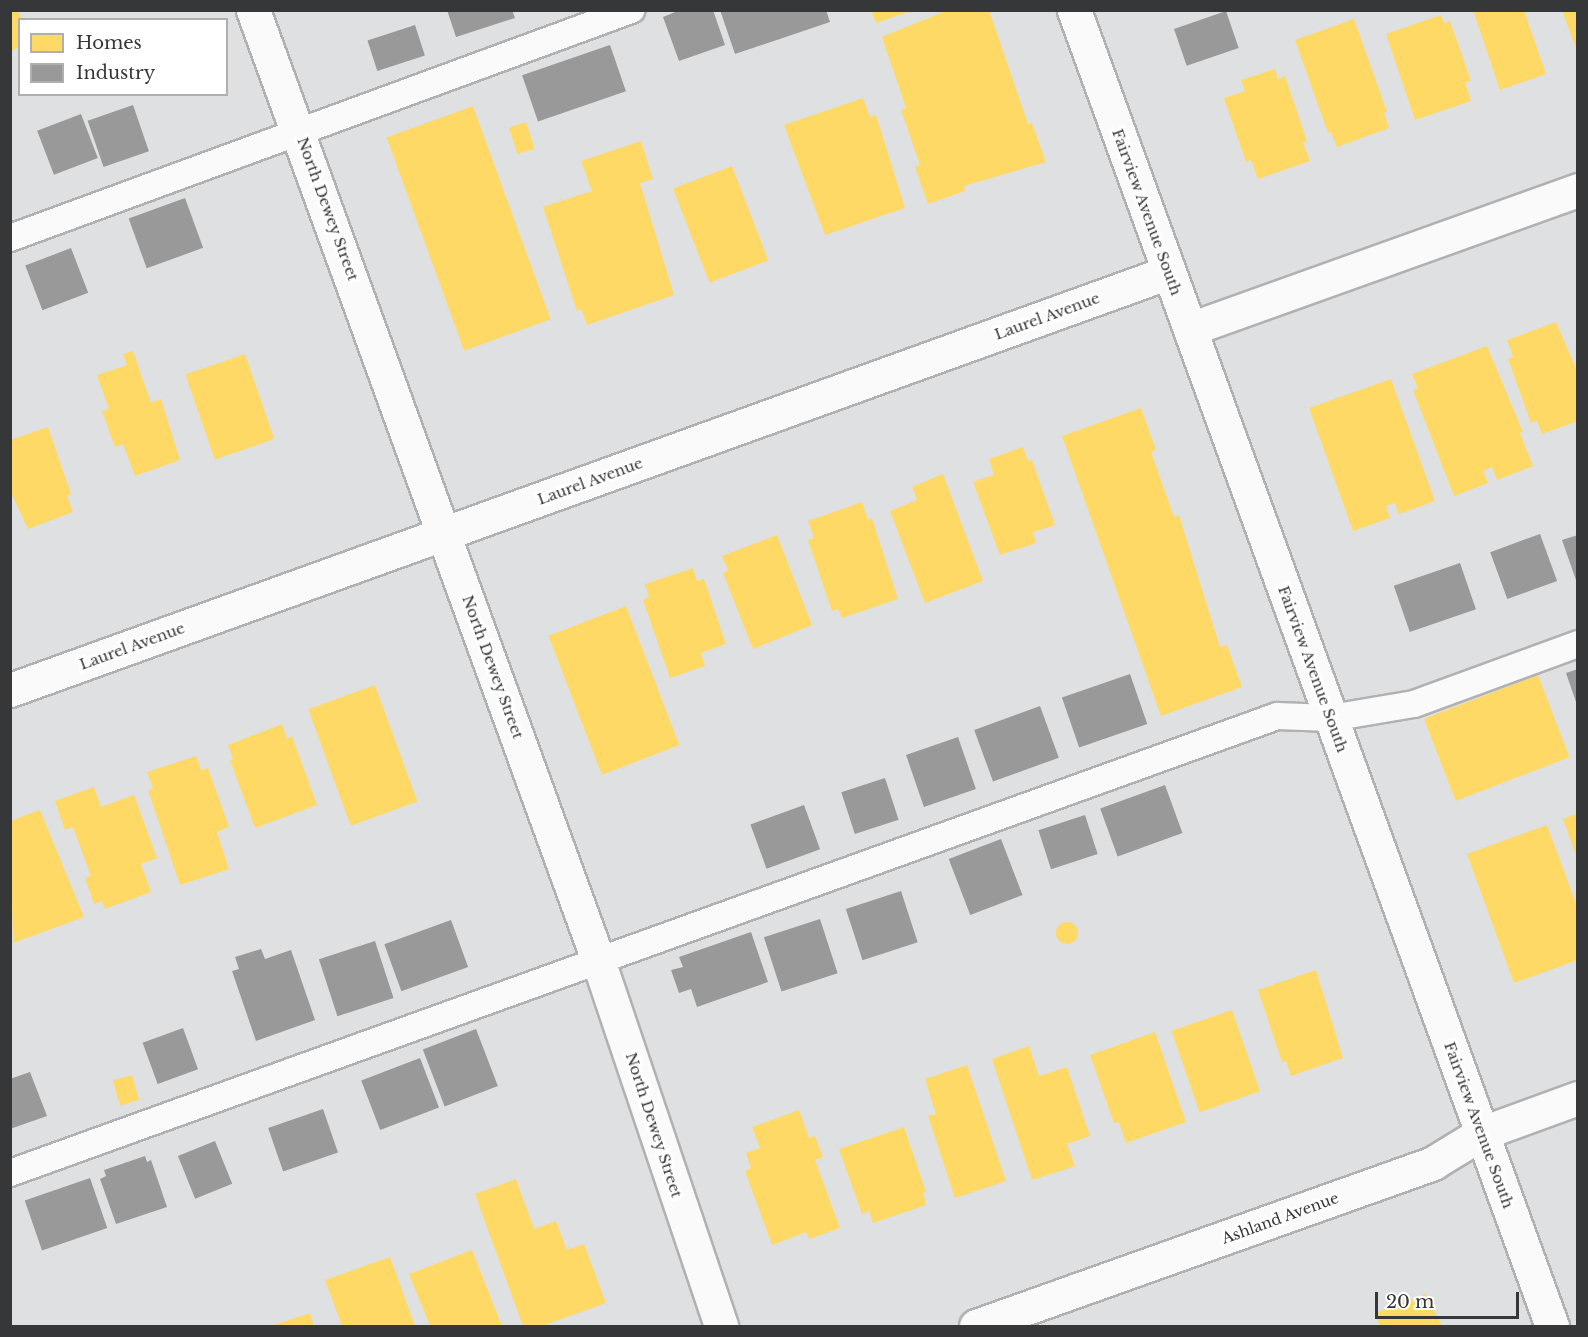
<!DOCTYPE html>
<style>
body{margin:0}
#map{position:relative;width:1588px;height:1337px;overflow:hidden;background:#dee0e2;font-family:"Libre Baskerville",serif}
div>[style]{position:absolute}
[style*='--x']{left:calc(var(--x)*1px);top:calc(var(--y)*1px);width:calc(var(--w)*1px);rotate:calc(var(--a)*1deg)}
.homes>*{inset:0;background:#ffd966;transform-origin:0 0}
.round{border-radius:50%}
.industry>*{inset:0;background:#999;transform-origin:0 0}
.roads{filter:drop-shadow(2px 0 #b0b1b3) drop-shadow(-2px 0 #b0b1b3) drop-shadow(0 2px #b0b1b3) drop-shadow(0 -2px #b0b1b3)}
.service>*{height:26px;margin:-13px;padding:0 13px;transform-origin:13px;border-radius:13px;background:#fafafb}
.minor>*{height:33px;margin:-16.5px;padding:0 16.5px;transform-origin:16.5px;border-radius:16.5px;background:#fafafb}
.tertiary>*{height:33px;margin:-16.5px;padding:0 16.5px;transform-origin:16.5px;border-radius:16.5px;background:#fafafb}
span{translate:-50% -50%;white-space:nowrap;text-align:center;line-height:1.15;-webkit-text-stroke:6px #fff;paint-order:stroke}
.street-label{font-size:15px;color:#363738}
.frame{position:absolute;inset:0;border:12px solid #363738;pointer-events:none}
.legend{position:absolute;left:18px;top:18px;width:210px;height:78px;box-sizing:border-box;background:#fff;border:2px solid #afafaf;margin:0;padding:8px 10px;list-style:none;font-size:18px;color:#363738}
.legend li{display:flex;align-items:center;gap:12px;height:30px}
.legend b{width:30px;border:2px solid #afafaf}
.scale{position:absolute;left:1375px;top:1292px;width:144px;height:27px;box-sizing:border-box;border:3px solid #363738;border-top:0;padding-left:8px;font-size:18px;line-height:21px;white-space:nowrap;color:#363738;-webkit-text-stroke:4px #fff;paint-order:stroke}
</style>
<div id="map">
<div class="homes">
<div style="clip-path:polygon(10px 10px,18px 10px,22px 20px,20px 47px,10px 51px)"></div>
<div style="clip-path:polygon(871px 10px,911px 10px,911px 11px,876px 23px)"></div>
<div style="clip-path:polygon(948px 10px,989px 10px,1028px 124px,1032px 123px,1046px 162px,964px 186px,965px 191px,928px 204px,915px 167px,920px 165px,901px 110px,906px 108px,882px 37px)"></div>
<div style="clip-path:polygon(1473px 10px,1524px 10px,1546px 74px,1500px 90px)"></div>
<div style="clip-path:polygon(1562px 10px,1578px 10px,1578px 45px,1575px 46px)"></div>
<div style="clip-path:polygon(1441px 15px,1444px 23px,1450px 21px,1471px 81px,1465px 82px,1471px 101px,1415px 120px,1386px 34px)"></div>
<div style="clip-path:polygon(1354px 19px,1387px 112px,1384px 113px,1389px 128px,1337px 147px,1331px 132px,1328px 133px,1295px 40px)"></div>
<div style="clip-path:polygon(1275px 69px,1278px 79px,1285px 76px,1307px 141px,1303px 142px,1310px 161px,1258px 179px,1251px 160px,1246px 162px,1224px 98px,1245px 91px,1241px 80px)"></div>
<div style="clip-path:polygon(863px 98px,870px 117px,876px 115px,905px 208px,825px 235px,784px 125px)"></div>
<div style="left:473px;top:106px;width:227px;height:92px;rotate:70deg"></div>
<div style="left:526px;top:122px;width:28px;height:18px;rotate:72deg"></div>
<div style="clip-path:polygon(641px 141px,653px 179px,640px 183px,674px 295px,587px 325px,581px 309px,577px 311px,543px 207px,592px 191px,581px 161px)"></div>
<div style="left:732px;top:166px;width:101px;height:63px;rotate:69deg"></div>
<div style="clip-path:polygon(1556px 322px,1578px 373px,1578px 421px,1542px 434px,1537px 421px,1531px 423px,1508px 359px,1513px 357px,1507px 340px)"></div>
<div style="clip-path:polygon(1487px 346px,1523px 432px,1520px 433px,1533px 466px,1497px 480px,1492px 467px,1483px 471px,1488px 483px,1454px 496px,1413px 390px,1418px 389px,1412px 374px)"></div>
<div style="clip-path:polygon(133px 351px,151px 403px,161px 399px,180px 460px,135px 476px,123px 444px,115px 447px,102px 411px,109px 409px,97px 375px,127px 365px,123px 354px)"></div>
<div style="left:245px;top:354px;width:90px;height:63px;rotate:71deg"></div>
<div style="clip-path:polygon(1391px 379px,1435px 501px,1399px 514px,1395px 503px,1386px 506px,1390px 518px,1353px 531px,1309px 408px)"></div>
<div style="clip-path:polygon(1141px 408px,1156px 450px,1151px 452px,1174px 517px,1179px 515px,1220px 647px,1227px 645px,1242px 687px,1161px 716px,1062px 436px)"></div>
<div style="clip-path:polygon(48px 427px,71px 494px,67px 496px,73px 512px,28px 529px,10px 491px,10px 440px)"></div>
<div style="clip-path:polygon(1023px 447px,1028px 461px,1032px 460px,1055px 525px,1033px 532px,1036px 543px,1000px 555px,973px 482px,994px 475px,989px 459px)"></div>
<div style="clip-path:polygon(943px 474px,983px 581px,925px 603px,890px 511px,917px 500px,912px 487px)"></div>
<div style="clip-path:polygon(862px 502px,868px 520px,872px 518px,898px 599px,842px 618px,838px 609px,832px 611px,808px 540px,814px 538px,808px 521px)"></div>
<div style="clip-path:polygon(777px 535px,812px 625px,753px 649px,723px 573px,728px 571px,722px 556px)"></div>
<div style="clip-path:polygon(693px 568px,697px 581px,704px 579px,726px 644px,701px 653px,705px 666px,670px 678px,643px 600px,649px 597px,645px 584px)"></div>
<div style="left:626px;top:606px;width:149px;height:83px;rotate:69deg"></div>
<div style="left:1538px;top:675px;width:88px;height:122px;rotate:69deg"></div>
<div style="left:375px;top:685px;width:124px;height:71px;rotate:70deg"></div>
<div style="clip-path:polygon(282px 724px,287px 739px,292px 736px,317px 805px,255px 828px,230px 760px,233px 759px,228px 745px)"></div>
<div style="clip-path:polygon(196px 756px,201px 770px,208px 768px,229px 827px,217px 832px,229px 869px,180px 885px,148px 790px,153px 789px,147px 772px)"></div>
<div style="clip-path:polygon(94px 787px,101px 807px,134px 795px,157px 858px,141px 864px,151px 892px,105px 909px,102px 901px,94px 904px,85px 878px,91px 876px,73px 827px,65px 830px,55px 801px)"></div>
<div style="clip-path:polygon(40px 810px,84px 917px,13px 943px,10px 821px)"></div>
<div style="clip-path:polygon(1578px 813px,1578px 858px,1577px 858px,1563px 819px)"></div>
<div style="clip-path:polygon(1547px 825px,1578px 909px,1578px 960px,1514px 983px,1467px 854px)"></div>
<div class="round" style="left:1056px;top:922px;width:22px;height:22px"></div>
<div style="clip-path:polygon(1316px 970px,1343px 1058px,1291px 1076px,1286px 1061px,1282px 1062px,1258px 990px)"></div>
<div style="left:1232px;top:1010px;width:86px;height:64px;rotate:71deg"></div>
<div style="clip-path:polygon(1155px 1032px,1186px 1122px,1126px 1143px,1119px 1122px,1114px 1123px,1090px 1055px)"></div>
<div style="clip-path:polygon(1029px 1046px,1039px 1076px,1067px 1067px,1090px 1136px,1067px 1144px,1075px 1166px,1032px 1180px,992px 1059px)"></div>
<div style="clip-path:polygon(967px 1065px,1006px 1181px,955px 1198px,928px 1116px,936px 1114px,925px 1079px)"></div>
<div style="left:132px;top:1075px;width:26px;height:20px;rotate:74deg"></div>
<div style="clip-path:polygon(799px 1110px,809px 1138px,815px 1136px,823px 1157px,815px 1160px,840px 1228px,809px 1239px,806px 1232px,772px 1245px,745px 1171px,751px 1168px,746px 1153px,760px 1148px,752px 1127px)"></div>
<div style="clip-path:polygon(904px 1127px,926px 1192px,923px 1193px,926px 1205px,873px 1223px,869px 1211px,862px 1214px,839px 1149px)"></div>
<div style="clip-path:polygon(516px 1179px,534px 1229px,556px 1221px,567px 1250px,584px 1244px,606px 1303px,542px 1326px,523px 1326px,475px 1194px)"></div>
<div style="clip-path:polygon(472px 1250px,502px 1326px,430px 1326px,409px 1274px)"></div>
<div style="clip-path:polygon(390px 1257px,415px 1326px,342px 1326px,325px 1280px)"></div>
<div style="clip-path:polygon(1426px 1294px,1442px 1326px,1380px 1326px,1375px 1313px)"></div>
<div style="clip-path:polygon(310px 1313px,314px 1326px,271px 1326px)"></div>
</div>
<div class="industry">
<div style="clip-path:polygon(447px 10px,512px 10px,515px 18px,456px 37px)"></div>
<div style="clip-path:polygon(680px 10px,713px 10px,725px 45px,679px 61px,663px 17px)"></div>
<div style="clip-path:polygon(720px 10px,826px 10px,830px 22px,735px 54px)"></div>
<div style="left:1226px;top:11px;width:39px;height:55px;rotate:71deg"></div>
<div style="left:415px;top:25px;width:32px;height:50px;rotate:72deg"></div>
<div style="left:610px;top:45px;width:49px;height:93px;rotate:71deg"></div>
<div style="left:133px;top:105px;width:49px;height:48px;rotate:71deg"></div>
<div style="left:81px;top:114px;width:47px;height:47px;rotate:69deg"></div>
<div style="left:185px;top:198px;width:53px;height:60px;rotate:70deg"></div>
<div style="left:71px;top:248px;width:48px;height:49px;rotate:69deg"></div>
<div style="left:1540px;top:534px;width:50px;height:53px;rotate:70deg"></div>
<div style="clip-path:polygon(1578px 535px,1578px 583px,1577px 583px,1562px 540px)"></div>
<div style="left:1460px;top:563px;width:49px;height:70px;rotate:71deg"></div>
<div style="clip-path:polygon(1578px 669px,1578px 705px,1577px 705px,1566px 673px)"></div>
<div style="left:1130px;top:674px;width:53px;height:72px;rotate:71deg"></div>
<div style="left:1040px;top:706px;width:55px;height:70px;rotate:70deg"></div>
<div style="left:958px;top:737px;width:55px;height:55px;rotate:71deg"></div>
<div style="left:885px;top:778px;width:44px;height:46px;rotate:72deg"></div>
<div style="left:1165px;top:785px;width:51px;height:69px;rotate:70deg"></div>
<div style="left:804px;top:805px;width:47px;height:57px;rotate:70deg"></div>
<div style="left:1085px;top:815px;width:41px;height:49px;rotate:72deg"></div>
<div style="left:1001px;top:839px;width:60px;height:56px;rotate:69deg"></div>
<div style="left:901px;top:891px;width:54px;height:58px;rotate:72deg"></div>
<div style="left:820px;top:919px;width:57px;height:59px;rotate:72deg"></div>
<div style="left:451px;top:920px;width:50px;height:71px;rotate:70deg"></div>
<div style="clip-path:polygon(751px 932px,768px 982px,697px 1007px,691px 989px,679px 993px,671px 970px,683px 967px,679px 957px)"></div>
<div style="left:375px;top:941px;width:60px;height:59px;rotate:72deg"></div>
<div style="clip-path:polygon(261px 949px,265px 959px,291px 950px,315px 1020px,256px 1041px,232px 971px,239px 969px,235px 957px)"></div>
<div style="left:183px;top:1028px;width:44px;height:43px;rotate:70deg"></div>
<div style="left:476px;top:1029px;width:61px;height:57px;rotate:69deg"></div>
<div style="left:420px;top:1058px;width:53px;height:63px;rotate:69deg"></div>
<div style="clip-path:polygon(30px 1072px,47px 1116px,10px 1129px,10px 1079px)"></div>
<div style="left:323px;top:1109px;width:46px;height:58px;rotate:71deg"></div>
<div style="left:215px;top:1141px;width:46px;height:40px;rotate:68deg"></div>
<div style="clip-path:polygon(145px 1156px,147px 1162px,151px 1160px,167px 1207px,116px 1224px,100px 1179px,106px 1176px,104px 1170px)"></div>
<div style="left:90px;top:1178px;width:53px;height:69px;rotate:71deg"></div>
</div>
<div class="roads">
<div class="service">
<div style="--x:10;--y:238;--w:662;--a:-20.16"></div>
<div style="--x:10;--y:1173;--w:1347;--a:-19.83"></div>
<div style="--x:1277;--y:716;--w:54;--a:2.1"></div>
<div style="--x:1331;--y:718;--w:84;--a:-9.6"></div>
<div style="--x:1414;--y:704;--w:175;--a:-20.1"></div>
</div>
<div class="minor">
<div style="--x:253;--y:10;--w:1011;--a:70.04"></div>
<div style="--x:598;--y:960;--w:386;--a:71.4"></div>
<div style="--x:1190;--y:329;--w:412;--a:-19.7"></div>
<div style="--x:10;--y:690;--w:1232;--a:-19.83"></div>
<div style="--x:976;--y:1326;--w:485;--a:-19.6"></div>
<div style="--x:1433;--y:1163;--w:57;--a:-31.5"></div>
<div style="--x:1482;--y:1133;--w:102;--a:-20"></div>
</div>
<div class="tertiary">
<div style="--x:1074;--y:10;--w:1400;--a:70.04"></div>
</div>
</div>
<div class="street-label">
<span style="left:328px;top:209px;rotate:70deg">North Dewey Street</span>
<span style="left:1147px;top:212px;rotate:70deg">Fairview Avenue South</span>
<span style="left:1047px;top:316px;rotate:-20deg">Laurel Avenue</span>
<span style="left:590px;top:481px;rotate:-20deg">Laurel Avenue</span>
<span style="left:132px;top:646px;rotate:-20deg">Laurel Avenue</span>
<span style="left:493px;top:667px;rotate:70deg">North Dewey Street</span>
<span style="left:1313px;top:669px;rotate:70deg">Fairview Avenue South</span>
<span style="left:654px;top:1125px;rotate:72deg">North Dewey Street</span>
<span style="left:1479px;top:1125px;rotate:70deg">Fairview Avenue South</span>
<span style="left:1280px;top:1218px;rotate:-20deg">Ashland Avenue</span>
</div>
<div class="frame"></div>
<ul class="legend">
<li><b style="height:16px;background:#ffd966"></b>Homes</li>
<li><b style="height:16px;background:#999"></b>Industry</li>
</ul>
<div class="scale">20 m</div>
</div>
